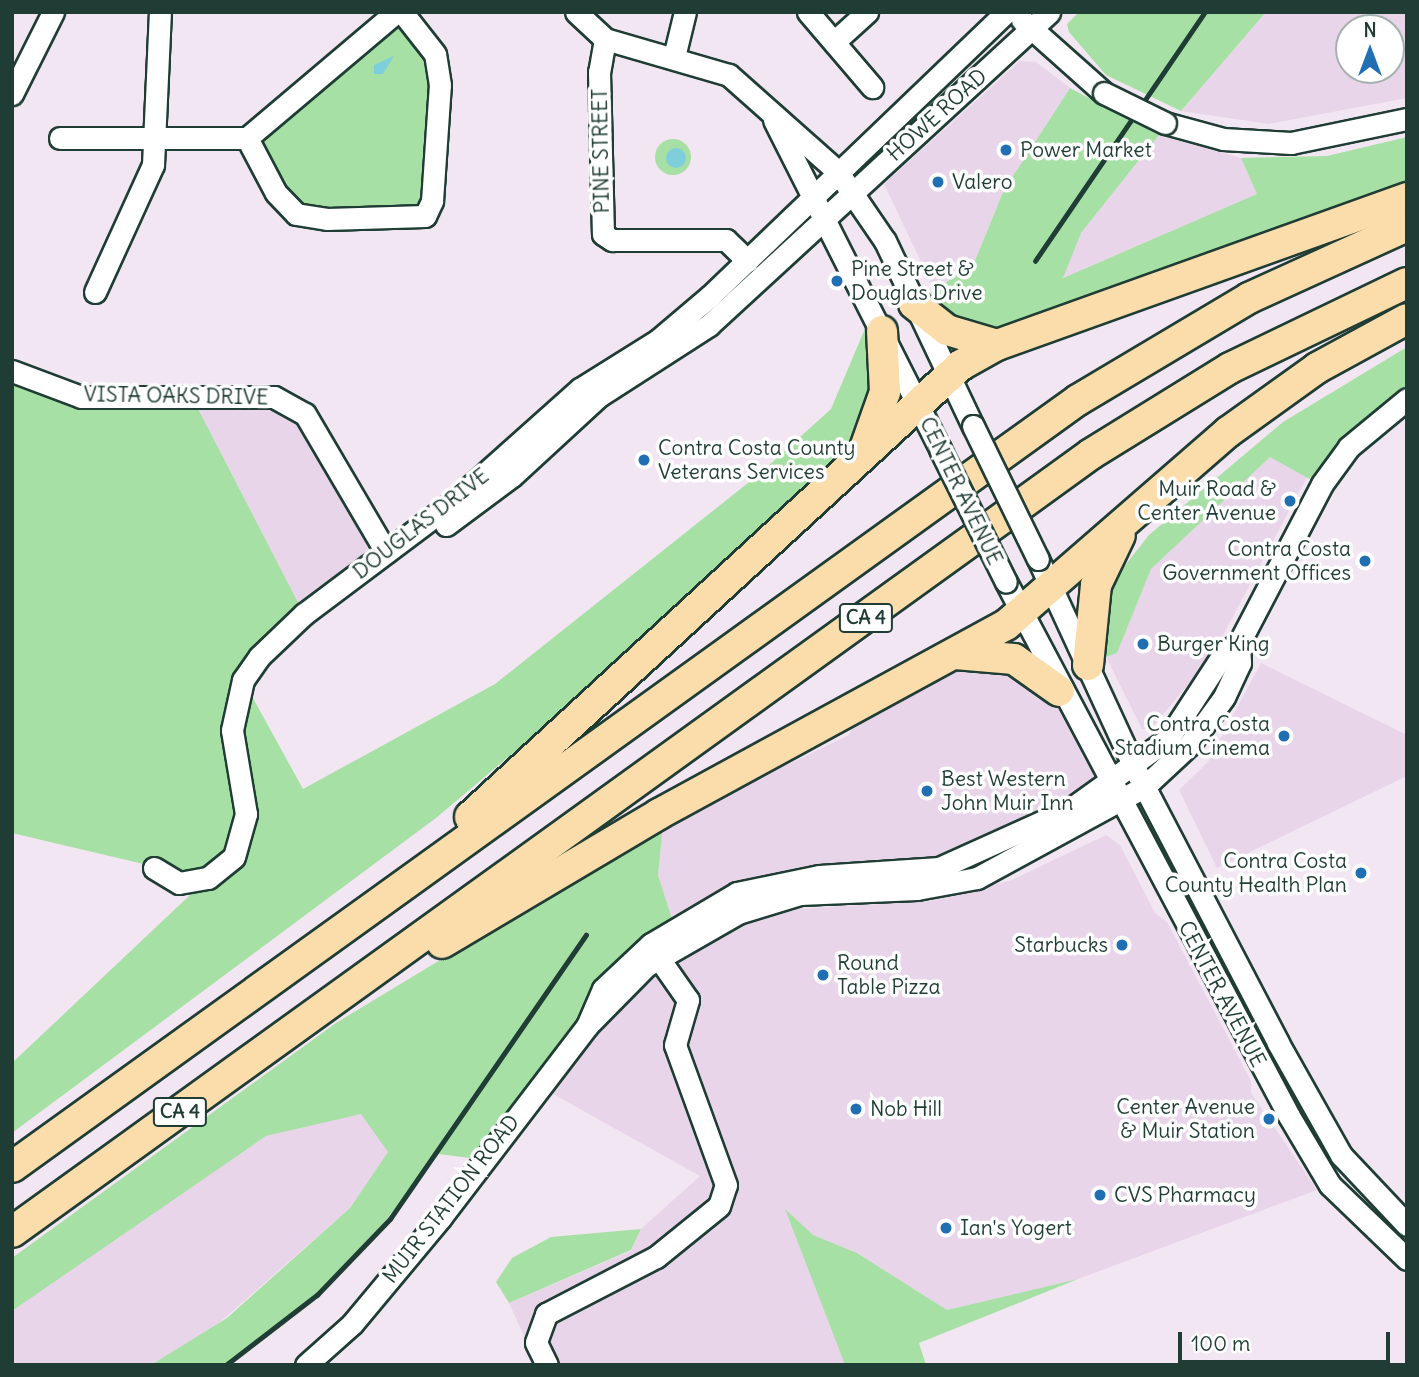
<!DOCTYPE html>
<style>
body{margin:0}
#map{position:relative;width:1419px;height:1377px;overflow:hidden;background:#f2e6f2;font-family:Delius,sans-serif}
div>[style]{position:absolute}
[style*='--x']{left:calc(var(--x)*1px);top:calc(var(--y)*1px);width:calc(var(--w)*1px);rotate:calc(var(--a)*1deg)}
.built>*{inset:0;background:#e9d5e9}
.green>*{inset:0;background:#a6e0a5}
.round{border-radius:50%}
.water>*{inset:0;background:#7fcedc}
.roads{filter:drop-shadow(2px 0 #1f3d34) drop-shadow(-2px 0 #1f3d34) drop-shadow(0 2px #1f3d34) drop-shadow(0 -2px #1f3d34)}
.minor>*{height:21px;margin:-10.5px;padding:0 10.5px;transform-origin:10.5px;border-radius:10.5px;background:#fff}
.highway>*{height:30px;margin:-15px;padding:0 15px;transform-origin:15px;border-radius:15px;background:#fbdcab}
.rail>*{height:4.5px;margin:-2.25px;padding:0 2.25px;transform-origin:2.25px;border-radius:2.25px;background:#1f3d34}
.bridges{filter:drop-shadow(2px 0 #1f3d34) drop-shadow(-2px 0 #1f3d34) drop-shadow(0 2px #1f3d34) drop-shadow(0 -2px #1f3d34)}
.minor-bridge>*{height:21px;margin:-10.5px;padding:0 10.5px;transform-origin:10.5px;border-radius:10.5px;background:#fff}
.dots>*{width:19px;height:19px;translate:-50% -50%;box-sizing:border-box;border:4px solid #fff;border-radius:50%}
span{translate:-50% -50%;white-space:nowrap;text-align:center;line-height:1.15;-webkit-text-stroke:7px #fff;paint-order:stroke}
.shield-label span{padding:2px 5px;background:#fff;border:2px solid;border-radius:5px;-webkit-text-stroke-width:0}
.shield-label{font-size:19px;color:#1f3d34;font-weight:700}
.street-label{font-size:21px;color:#1f3d34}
.poi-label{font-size:21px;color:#1f3d34}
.left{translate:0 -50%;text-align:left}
.right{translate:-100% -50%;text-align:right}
.frame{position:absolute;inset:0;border:14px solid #1f3d34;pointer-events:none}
.north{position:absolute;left:1335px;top:14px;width:70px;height:70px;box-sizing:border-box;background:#fff;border:2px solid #a5b1ae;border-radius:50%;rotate:0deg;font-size:19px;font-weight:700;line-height:28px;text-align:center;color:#1f3d34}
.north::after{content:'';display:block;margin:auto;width:24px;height:32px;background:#1f6fb2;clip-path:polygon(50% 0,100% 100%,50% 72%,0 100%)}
.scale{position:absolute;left:1178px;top:1332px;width:212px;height:32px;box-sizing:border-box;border:4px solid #1f3d34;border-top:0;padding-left:9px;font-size:21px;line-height:24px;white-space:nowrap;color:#1f3d34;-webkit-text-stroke:5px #fff;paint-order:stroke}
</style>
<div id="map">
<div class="built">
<div style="clip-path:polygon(evenodd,1266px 12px,1407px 12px,1407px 98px,1269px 124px,1181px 111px,1266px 12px,1391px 28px,1391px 70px,1349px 70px,1349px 28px,1391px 28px)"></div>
<div style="clip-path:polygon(1020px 61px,1036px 62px,1070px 88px,1004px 190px,974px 263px,934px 289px,884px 184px)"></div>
<div style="clip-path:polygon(1159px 135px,1241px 158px,1258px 194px,1062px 278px,1081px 233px)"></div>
<div style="clip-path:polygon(192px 397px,274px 397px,305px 414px,386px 552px,304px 614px)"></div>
<div style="clip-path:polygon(1270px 456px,1307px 477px,1213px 654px,1151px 729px,1142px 729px,1106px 657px,1117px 652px,1151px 569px)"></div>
<div style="clip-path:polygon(955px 654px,1043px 677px,1109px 784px,979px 855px,674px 925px,658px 875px,663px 825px,849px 735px,863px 703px)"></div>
<div style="clip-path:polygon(1261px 663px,1407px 735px,1407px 776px,1217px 868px,1179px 790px,1208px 762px)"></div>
<div style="clip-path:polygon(1106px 835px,1120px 845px,1155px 913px,1167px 922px,1251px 1081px,1251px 1093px,1317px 1190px,1078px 1279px,947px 1310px,857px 1253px,813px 1235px,786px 1211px,845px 1365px,537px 1365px,509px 1303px,631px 1251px,641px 1229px,700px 1176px,537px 1085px,646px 966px,761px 911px,931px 901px,1012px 880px)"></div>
<div style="clip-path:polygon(361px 1113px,389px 1152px,350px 1208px,204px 1336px,151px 1365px,12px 1365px,12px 1311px,98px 1248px,266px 1136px)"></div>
</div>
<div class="green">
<div style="clip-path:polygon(396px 12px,435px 54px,425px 216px,296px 214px,247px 138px)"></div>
<div style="clip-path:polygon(1079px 12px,1266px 12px,1181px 111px,1106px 75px,1069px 32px,1067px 24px)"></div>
<div style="clip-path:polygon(1070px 88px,1159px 135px,1081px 233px,1063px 278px,1257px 194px,1241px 158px,1327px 156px,1407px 137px,1407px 198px,997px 345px,914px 304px,974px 263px,1004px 190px)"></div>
<div class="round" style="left:655px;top:139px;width:36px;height:36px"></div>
<div style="clip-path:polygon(872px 312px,882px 331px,859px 461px,436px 818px,12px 1133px,12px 1063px,207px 879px,12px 833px,12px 371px,81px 397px,192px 397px,304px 614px,243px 680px,303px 789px,495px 684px,758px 475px,831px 409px)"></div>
<div style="clip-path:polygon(1407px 347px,1407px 399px,1315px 482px,1270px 457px,1151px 569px,1117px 653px,1106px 657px,1101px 642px,1111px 583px,1149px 535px,1283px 422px)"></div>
<div style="clip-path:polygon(663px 825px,658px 875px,674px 925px,485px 1160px,439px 1154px,357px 1256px,272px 1333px,226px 1365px,151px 1365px,227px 1318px,350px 1208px,388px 1152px,361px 1114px,266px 1136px,12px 1311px,12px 1258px,336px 1023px)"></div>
<div style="clip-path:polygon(785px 1209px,813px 1235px,857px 1253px,947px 1310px,1078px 1279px,919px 1343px,926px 1365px,845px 1365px)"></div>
<div style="clip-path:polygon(641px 1229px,631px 1250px,509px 1303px,496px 1282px,512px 1258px,551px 1237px)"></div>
</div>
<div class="water">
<div style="clip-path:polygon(394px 56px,383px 74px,374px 74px,374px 65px)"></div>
<div class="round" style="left:666px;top:148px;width:20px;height:20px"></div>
</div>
<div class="roads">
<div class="minor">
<div style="--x:576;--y:12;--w:40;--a:43"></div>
<div style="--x:605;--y:39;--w:129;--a:16.2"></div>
<div style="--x:729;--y:75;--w:144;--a:41.6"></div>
<div style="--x:837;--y:171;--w:85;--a:55.6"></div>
<div style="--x:885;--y:241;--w:205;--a:64.6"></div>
<div style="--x:808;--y:12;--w:99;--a:49.5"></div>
<div style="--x:1022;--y:20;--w:110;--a:41.7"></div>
<div style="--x:605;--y:39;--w:34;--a:100"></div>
<div style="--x:599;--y:72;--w:162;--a:88.6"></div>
<div style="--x:603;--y:234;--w:11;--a:34"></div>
<div style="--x:612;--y:240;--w:114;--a:0"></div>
<div style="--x:726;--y:240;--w:30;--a:44"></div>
<div style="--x:834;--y:42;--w:45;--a:-42.3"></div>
<div style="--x:674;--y:57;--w:46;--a:-76.3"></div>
<div style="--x:12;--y:94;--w:92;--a:-63.4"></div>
<div style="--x:774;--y:120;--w:369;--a:63.2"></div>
<div style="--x:1165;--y:123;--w:60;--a:15.4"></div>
<div style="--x:1223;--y:139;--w:68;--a:3.4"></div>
<div style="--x:1291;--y:143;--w:118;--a:-11.7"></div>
<div style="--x:60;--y:138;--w:187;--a:0"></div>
<div style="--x:247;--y:138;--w:195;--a:-40.2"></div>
<div style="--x:247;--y:138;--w:62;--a:62.2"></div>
<div style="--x:276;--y:193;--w:29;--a:46"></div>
<div style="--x:296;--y:214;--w:31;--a:9"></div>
<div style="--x:327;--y:219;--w:98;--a:-1.8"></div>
<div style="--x:425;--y:216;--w:17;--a:-65"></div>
<div style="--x:432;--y:201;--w:116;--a:-86.1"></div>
<div style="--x:440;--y:85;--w:31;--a:-99"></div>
<div style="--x:435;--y:54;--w:53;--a:-128.2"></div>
<div style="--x:95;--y:292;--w:140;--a:-65.5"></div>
<div style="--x:153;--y:165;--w:153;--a:-87.4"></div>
<div style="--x:12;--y:371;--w:74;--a:20.6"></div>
<div style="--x:81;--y:397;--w:193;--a:0"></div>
<div style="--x:274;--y:397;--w:35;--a:29"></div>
<div style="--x:305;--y:414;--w:160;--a:59.6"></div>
<div style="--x:446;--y:525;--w:82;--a:-36.6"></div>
<div style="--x:512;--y:476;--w:118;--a:-42.6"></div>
<div style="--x:599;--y:396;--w:131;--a:-32.8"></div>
<div style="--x:709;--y:325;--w:462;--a:-42.6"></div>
<div style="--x:1038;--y:559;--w:229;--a:65.2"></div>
<div style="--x:1134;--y:767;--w:311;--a:62.4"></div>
<div style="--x:1278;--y:1043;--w:129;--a:60.6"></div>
<div style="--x:1341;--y:1155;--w:96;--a:46.7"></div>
<div style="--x:1006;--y:582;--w:604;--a:62.08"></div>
<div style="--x:1289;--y:1116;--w:80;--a:59.3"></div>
<div style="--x:1330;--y:1185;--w:107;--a:43.9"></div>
<div style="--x:1239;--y:643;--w:18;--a:146"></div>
<div style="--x:1224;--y:653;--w:103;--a:123.1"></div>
<div style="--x:1168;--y:739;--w:118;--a:144.3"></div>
<div style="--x:1072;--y:808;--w:146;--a:155.7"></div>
<div style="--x:939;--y:868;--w:120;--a:176.2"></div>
<div style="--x:819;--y:876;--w:84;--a:168.3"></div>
<div style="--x:737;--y:893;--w:100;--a:149.3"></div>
<div style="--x:651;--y:944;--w:66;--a:136.8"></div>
<div style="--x:603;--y:989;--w:40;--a:113.4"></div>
<div style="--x:587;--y:1026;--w:84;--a:-45.5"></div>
<div style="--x:646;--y:966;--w:106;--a:-29.9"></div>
<div style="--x:738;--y:913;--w:65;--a:-17"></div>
<div style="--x:800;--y:894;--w:117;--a:-2.4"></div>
<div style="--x:917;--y:889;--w:61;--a:-10.4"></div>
<div style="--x:977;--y:878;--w:190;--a:-28.6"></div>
<div style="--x:1144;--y:787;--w:62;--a:-43"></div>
<div style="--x:1189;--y:745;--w:59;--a:-53.9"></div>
<div style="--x:1224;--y:697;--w:38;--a:-65"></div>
<div style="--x:1240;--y:663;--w:20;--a:-93"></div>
<div style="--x:1239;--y:643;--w:179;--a:-62.4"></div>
<div style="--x:1322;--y:484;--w:46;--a:-53.9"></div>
<div style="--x:1349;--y:447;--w:75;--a:-39.6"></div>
<div style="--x:154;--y:868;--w:29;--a:31"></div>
<div style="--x:179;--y:883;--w:29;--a:-10"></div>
<div style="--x:208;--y:878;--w:33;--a:-39"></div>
<div style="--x:234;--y:857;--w:45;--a:-74.4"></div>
<div style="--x:246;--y:814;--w:85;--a:-99.5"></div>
<div style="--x:232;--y:730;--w:51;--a:-77.6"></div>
<div style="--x:243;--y:680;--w:29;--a:-55"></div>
<div style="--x:260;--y:656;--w:61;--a:-43.7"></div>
<div style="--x:304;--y:614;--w:186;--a:-36.9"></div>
<div style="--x:453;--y:502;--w:170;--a:-41.7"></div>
<div style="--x:580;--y:389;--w:92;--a:-32.1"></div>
<div style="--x:658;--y:340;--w:68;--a:-40.2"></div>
<div style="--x:710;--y:296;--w:410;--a:-43.8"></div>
<div style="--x:306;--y:1365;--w:62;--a:-41.7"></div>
<div style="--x:352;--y:1324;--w:139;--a:-50.2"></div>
<div style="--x:441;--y:1217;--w:240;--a:-52.6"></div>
<div style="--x:547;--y:1365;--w:25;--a:-116"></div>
<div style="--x:536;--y:1342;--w:30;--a:-70"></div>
<div style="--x:546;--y:1314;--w:124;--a:-27.4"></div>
<div style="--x:656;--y:1257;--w:81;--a:-39"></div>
<div style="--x:719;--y:1206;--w:22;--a:-72"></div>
<div style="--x:726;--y:1185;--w:149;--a:-110"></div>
<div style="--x:675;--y:1045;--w:47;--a:-73.9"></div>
<div style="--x:688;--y:1000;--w:65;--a:-124.9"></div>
</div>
<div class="highway">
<div style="--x:914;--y:304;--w:42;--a:38.2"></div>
<div style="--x:947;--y:330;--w:52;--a:16.7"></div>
<div style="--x:864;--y:451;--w:63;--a:-70.4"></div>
<div style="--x:885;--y:392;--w:61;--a:-92.8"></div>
<div style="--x:955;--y:654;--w:59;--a:4.8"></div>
<div style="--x:1014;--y:659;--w:55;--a:35.4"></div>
<div style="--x:1088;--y:665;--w:80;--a:-84.3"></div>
<div style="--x:1096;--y:585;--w:55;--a:-64.4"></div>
<div style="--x:470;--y:817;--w:667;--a:-42.63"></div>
<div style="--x:961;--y:365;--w:41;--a:-29.1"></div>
<div style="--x:997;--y:345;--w:436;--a:-19.7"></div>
<div style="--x:442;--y:943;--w:252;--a:-30.7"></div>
<div style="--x:659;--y:814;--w:395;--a:-28.6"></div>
<div style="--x:1006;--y:625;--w:294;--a:-41"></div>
<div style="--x:1228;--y:432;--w:110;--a:-35.7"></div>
<div style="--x:1317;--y:368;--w:102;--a:-28.6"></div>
<div style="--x:12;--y:1167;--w:1313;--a:-35.74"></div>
<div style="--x:1078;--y:400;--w:199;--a:-30.8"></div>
<div style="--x:1249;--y:298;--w:174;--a:-24.5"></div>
<div style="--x:12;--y:1232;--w:1330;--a:-35.79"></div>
<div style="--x:1091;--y:454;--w:163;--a:-31.7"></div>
<div style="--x:1230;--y:368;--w:196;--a:-25.7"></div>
</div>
</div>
<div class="rail">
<div style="--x:1035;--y:261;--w:301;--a:-55.7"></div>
<div style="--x:226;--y:1365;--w:115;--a:-37.6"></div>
<div style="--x:317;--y:1295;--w:105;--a:-46.2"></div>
<div style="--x:390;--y:1219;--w:345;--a:-55.4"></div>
</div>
<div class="bridges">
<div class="minor-bridge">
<div style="--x:1104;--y:93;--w:68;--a:26.2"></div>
<div style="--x:973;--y:426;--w:148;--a:64"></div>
<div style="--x:940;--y:449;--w:148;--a:63.6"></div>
</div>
</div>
<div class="dots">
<div style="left:1006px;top:150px;background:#1f6fb2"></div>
<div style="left:938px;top:182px;background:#1f6fb2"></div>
<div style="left:837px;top:281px;background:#1f6fb2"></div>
<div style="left:644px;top:460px;background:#1f6fb2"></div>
<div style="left:1290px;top:501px;background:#1f6fb2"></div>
<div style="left:1365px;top:561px;background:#1f6fb2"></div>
<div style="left:1143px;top:644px;background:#1f6fb2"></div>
<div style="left:1284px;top:736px;background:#1f6fb2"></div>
<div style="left:927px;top:791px;background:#1f6fb2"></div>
<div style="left:1361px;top:873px;background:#1f6fb2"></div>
<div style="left:1122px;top:945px;background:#1f6fb2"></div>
<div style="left:823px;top:975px;background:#1f6fb2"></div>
<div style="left:856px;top:1109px;background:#1f6fb2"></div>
<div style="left:1269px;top:1119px;background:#1f6fb2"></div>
<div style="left:1100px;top:1195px;background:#1f6fb2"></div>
<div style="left:946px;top:1228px;background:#1f6fb2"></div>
</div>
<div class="shield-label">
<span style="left:866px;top:618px">CA 4</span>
<span style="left:180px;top:1112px">CA 4</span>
</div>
<div class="street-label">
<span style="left:937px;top:115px;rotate:-42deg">HOWE ROAD</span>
<span style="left:601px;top:151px;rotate:-91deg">PINE STREET</span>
<span style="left:176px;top:396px;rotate:1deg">VISTA OAKS DRIVE</span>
<span style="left:961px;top:491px;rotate:64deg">CENTER AVENUE</span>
<span style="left:421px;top:524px;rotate:-38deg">DOUGLAS DRIVE</span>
<span style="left:1222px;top:994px;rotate:62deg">CENTER AVENUE</span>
<span style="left:451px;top:1199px;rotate:-52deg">MUIR STATION ROAD</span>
</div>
<div class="poi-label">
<span class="left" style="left:1020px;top:150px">Power Market</span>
<span class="left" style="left:952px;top:182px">Valero</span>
<span class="left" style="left:851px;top:281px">Pine Street &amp;<br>Douglas Drive</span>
<span class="left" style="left:658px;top:460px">Contra Costa County<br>Veterans Services</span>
<span class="right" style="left:1276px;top:501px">Muir Road &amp;<br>Center Avenue</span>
<span class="right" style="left:1351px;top:561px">Contra Costa<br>Government Offices</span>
<span class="left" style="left:1157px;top:644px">Burger King</span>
<span class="right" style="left:1270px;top:736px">Contra Costa<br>Stadium Cinema</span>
<span class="left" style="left:941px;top:791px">Best Western<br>John Muir Inn</span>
<span class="right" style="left:1347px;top:873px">Contra Costa<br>County Health Plan</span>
<span class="right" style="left:1108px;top:945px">Starbucks</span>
<span class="left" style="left:837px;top:975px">Round<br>Table Pizza</span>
<span class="right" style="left:1255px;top:1119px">Center Avenue<br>&amp; Muir Station</span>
<span class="left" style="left:870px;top:1109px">Nob Hill</span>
<span class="left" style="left:1114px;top:1195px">CVS Pharmacy</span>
<span class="left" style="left:960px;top:1228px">Ian's Yogert</span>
</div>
<div class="frame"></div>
<div class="north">N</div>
<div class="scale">100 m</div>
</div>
